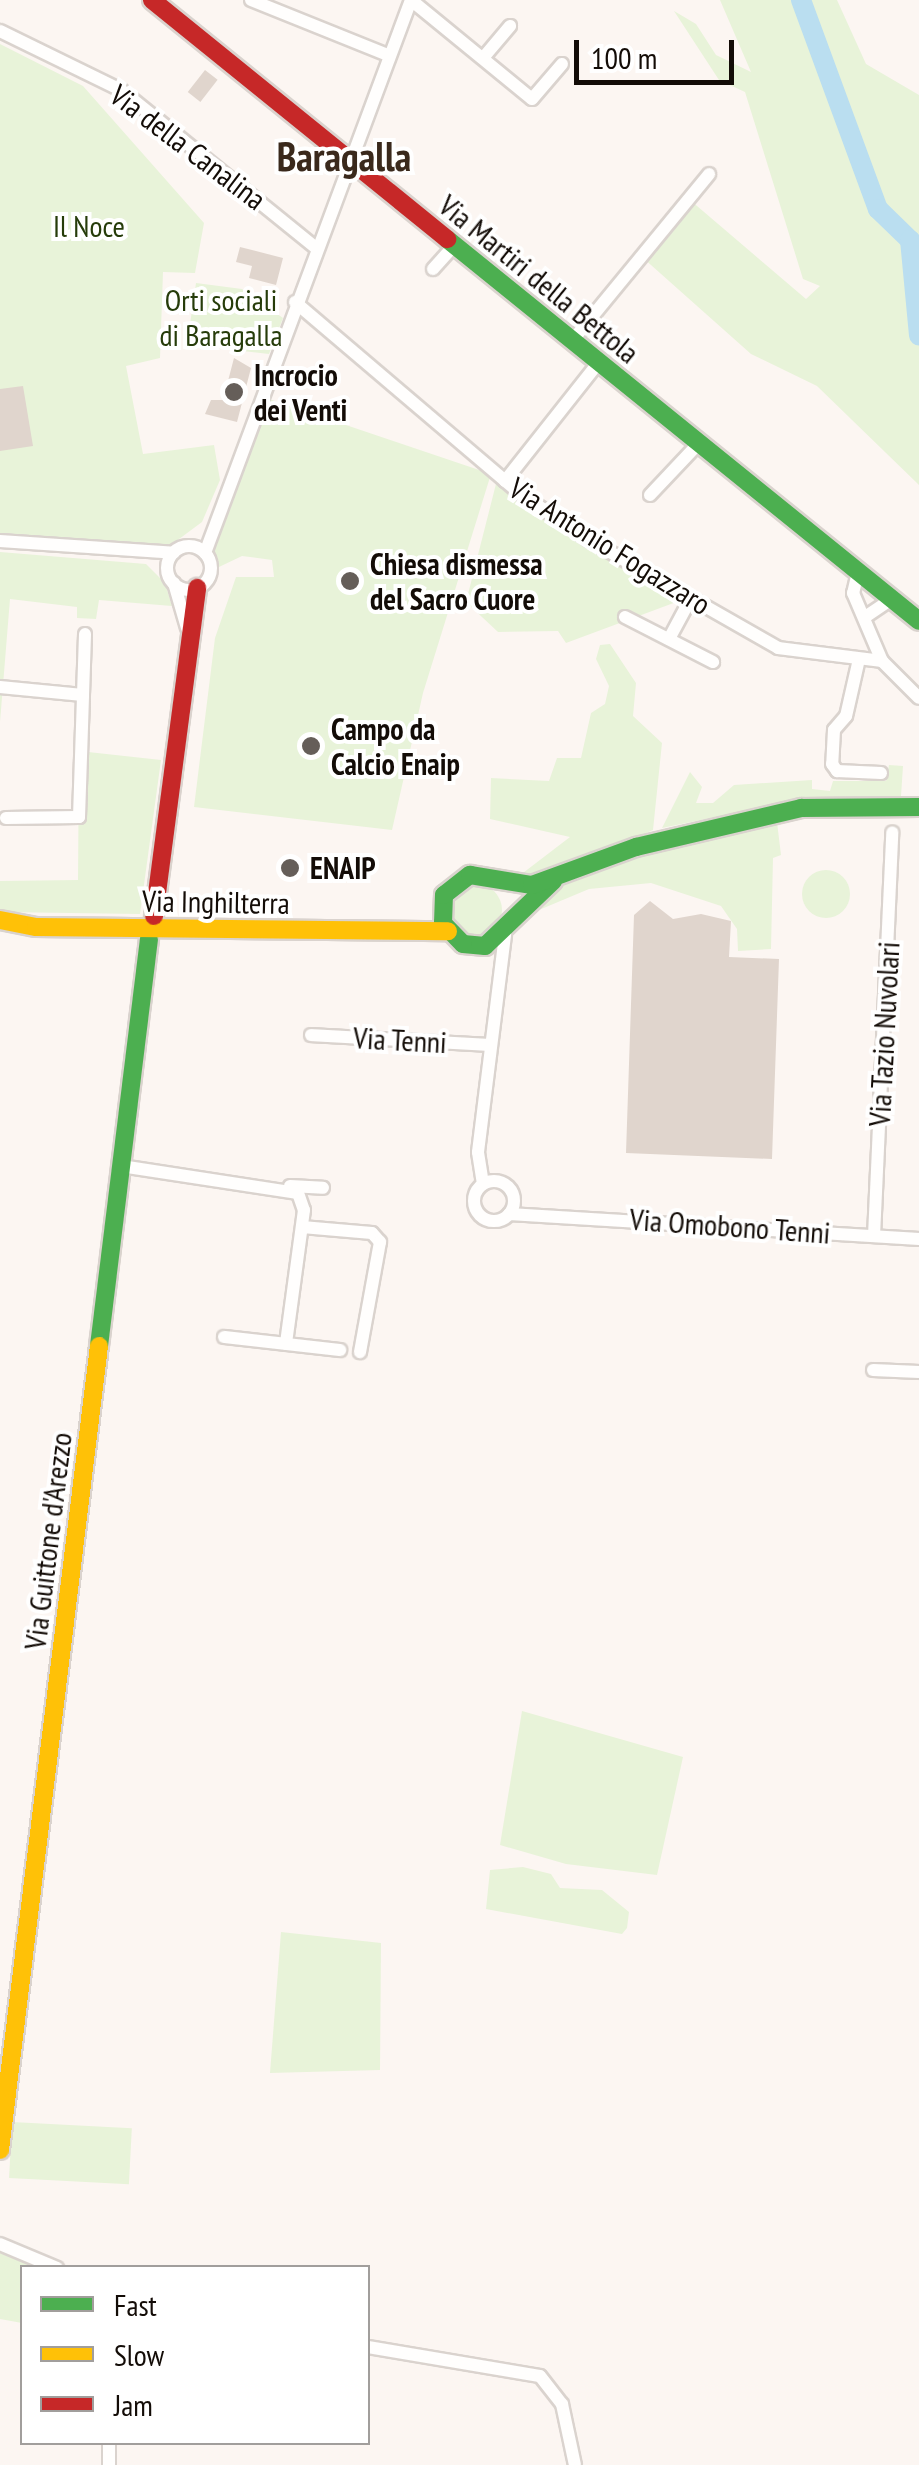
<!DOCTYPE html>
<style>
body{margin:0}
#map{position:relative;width:919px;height:2465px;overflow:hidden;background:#fcf6f2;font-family:"PT Sans Narrow",sans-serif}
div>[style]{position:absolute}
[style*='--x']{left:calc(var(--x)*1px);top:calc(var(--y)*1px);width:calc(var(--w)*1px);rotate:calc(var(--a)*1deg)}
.green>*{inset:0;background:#e8f3d9;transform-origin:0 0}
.round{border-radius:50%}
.river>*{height:20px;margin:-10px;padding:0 10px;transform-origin:10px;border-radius:10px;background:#badef0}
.building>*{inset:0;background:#e0d5cd;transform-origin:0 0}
.roads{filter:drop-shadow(2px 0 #dad3ce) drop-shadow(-2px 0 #dad3ce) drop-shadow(0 2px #dad3ce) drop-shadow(0 -2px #dad3ce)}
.street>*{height:12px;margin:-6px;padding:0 6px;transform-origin:6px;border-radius:6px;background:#fffefd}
.street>.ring{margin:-6px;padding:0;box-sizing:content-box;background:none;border:12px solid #fffefd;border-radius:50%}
.fast>*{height:18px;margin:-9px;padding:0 9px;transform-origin:9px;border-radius:9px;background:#4caf50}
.slow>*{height:18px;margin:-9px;padding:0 9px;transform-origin:9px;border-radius:9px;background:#ffc107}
.jam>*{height:18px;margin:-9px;padding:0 9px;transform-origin:9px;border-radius:9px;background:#c62828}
.dots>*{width:28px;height:28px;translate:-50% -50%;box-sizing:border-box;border:5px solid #fff;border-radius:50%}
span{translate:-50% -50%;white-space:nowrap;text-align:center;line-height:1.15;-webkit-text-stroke:8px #fff;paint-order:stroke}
.street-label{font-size:30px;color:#130c07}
.park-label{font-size:30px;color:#263c0a}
.poi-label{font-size:30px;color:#130c07;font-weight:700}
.left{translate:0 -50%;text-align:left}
.district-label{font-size:40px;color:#3a291c;font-weight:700}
.legend{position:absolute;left:20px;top:2265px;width:350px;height:180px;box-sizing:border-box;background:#fff;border:2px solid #a19e9c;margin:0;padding:12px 18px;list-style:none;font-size:30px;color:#130c07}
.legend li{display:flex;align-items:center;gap:20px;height:50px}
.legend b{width:50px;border:2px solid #a19e9c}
.scale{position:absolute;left:574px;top:40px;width:160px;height:45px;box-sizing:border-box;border:5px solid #130c07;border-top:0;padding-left:12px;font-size:30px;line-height:35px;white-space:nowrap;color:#130c07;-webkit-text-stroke:8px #fff;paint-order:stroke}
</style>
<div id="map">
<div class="green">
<div style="clip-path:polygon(720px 0,837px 0,866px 64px,919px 95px,919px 485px,817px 386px,751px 354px,642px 257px,690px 200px,806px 299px,820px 286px,803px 279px,745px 92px,719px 80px,674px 11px,696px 24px,716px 55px,751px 72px)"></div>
<div style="clip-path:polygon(0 44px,83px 86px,204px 223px,195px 273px,163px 272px,160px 358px,126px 366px,143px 454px,214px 445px,220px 480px,202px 522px,171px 545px,0 533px)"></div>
<div style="clip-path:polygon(196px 283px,242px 289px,283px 318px,269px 354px,187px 345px)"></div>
<div style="clip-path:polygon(260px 396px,491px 474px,423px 693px,392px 830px,194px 807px,215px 638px,236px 577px,274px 577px,272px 560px,242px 556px,219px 567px,211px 547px)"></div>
<div style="clip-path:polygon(497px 480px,522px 495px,739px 627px,735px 633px,679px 601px,566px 643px,558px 631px,498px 632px,466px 602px)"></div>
<div style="clip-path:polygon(0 552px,146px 564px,165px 583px,172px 606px,99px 600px,96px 619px,77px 618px,77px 607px,10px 599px,0 722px)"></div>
<div style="clip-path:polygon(610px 644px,636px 683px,633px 716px,662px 743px,653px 830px,551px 875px,519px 876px,570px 837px,490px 819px,491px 778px,549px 781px,557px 758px,581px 758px,591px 713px,605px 704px,609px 686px,596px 659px,600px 645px)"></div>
<div style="clip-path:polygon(79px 751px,161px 760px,140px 914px,0 912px,0 881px,78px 880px)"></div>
<div style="clip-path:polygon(889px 765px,903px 766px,901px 796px,808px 798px,662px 828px,690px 772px,702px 787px,696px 803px,713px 803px,734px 785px,812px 780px,812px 789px,830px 791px,833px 781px,886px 781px)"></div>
<div style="clip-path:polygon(777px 822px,781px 855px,773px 858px,771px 949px,738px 951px,737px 929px,721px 906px,651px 883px,589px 889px,527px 915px,512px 937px,544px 891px,633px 855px)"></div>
<div class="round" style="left:802px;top:870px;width:48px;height:48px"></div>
<div class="round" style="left:450px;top:884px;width:52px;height:52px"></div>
<div style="clip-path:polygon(522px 1711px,683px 1757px,657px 1875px,566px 1864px,500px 1845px)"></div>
<div style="clip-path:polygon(523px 1867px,551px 1874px,560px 1888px,602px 1890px,629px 1912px,627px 1928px,622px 1934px,486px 1909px,490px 1870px)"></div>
<div style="clip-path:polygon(281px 1932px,381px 1943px,380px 2070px,270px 2073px)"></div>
<div style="left:12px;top:2122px;width:120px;height:56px;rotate:3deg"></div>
<div style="clip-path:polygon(0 2251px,40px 2267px,22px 2268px,22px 2323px,0 2319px)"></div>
</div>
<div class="river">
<div style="--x:801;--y:0;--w:223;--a:69.8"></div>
<div style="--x:878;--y:209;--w:45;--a:44.1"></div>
<div style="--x:910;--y:240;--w:96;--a:84.6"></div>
</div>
<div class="building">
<div style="left:205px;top:70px;width:16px;height:28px;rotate:38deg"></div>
<div style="clip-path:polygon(240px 247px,283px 258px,276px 285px,249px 278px,252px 266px,236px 262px)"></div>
<div style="clip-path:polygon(234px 358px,251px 368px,237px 422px,205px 414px,211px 400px,223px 400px)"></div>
<div style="clip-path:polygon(23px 386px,33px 446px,0 451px,0 389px)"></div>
<div style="clip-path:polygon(650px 901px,673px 919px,701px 914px,731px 921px,729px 957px,779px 959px,772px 1159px,626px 1153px,634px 915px)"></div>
</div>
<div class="roads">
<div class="street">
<div style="--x:251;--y:0;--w:148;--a:21.9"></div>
<div style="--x:411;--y:0;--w:156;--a:39.3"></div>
<div style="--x:532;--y:99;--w:46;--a:-49.4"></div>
<div style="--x:0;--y:31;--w:135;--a:26"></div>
<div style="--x:121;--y:90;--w:250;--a:39"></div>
<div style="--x:483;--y:58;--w:42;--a:-49.8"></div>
<div style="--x:433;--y:269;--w:31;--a:-48"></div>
<div style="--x:295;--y:302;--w:298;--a:40.4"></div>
<div style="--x:522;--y:495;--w:81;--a:33.9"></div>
<div style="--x:589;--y:540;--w:218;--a:29.7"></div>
<div style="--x:778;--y:648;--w:105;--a:7.1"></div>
<div style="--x:572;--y:341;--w:216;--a:-50.6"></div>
<div style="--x:505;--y:481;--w:152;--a:-51.7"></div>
<div style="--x:650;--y:495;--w:71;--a:-46.7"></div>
<div style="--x:0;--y:541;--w:174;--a:3.9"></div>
<div class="ring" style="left:167px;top:546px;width:32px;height:32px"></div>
<div style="--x:205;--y:553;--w:590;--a:-69.57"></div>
<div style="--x:858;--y:572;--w:22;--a:103"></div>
<div style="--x:853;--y:593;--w:74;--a:66.9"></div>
<div style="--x:882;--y:661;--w:52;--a:45"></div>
<div style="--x:174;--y:583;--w:47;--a:73.9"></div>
<div style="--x:625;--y:617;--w:99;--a:27.1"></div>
<div style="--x:865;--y:617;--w:32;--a:-34"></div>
<div style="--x:669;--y:639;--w:47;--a:-61.8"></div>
<div style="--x:859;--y:659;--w:58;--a:102.8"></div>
<div style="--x:846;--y:716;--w:18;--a:131"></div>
<div style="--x:834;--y:730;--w:34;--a:93"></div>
<div style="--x:832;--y:764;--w:9;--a:54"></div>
<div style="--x:837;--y:771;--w:44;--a:2.6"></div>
<div style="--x:0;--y:687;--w:83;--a:5.5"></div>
<div style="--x:83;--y:695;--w:61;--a:-88.1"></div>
<div style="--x:6;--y:818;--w:73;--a:-0.8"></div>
<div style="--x:79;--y:817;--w:122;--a:-88.1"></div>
<div style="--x:311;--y:1035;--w:178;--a:3.2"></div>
<div style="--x:121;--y:1166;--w:179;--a:8.7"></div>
<div style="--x:298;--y:1193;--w:18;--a:71"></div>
<div style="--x:304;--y:1210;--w:135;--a:97.7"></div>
<div class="ring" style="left:474px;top:1181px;width:28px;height:28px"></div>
<div style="--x:483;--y:1184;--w:32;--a:-99"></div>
<div style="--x:478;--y:1152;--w:220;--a:-82.9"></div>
<div style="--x:290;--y:1186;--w:33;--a:3"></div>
<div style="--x:509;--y:1214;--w:411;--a:3.5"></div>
<div style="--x:302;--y:1227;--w:70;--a:4.9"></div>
<div style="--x:372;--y:1233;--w:12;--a:48"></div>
<div style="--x:380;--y:1242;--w:112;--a:100.3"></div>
<div style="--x:874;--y:1236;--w:404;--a:-87.4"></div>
<div style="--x:224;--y:1337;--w:117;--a:6.4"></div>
<div style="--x:873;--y:1370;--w:46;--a:2.5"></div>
<div style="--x:0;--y:2244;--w:62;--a:22.8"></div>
<div style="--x:368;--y:2347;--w:174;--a:9.6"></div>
<div style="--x:540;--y:2376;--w:36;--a:52"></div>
<div style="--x:562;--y:2404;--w:62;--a:78"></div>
<div style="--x:109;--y:2465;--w:23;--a:-90"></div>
</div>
<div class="fast">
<div style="--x:447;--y:239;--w:607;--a:38.98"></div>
<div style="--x:553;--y:881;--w:94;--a:136.3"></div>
<div style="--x:485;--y:946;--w:22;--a:-175"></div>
<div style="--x:463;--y:944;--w:29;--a:-134"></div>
<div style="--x:443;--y:923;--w:28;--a:-88"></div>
<div style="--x:444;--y:895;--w:33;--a:-38"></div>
<div style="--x:470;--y:875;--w:63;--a:9.2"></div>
<div style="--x:532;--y:885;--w:111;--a:-20.1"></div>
<div style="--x:636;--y:847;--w:170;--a:-13.3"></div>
<div style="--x:801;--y:808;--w:118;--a:-0.5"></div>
<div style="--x:99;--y:1346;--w:410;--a:-83"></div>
</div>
<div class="slow">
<div style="--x:0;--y:920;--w:37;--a:11"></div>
<div style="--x:36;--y:927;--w:412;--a:0.6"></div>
<div style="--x:0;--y:2150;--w:810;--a:-82.98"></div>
</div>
<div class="jam">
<div style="--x:152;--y:0;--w:380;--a:39"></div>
<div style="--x:154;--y:916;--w:331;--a:-82.5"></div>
</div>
</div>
<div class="dots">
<div style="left:234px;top:392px;background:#655e59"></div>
<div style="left:350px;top:581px;background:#655e59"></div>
<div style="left:311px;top:746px;background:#655e59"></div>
<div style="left:290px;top:868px;background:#655e59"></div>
</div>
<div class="street-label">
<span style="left:188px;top:147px;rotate:37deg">Via della Canalina</span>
<span style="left:539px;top:279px;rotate:39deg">Via Martiri della Bettola</span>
<span style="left:610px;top:546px;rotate:32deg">Via Antonio Fogazzaro</span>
<span style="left:216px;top:902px;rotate:1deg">Via Inghilterra</span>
<span style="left:884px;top:1034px;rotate:-87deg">Via Tazio Nuvolari</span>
<span style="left:400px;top:1040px;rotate:3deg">Via Tenni</span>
<span style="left:730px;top:1226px;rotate:4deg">Via Omobono Tenni</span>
<span style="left:48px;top:1541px;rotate:-83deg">Via Guittone d'Arezzo</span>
</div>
<div class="park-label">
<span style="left:89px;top:226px">Il Noce</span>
<span style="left:221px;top:317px">Orti sociali<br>di Baragalla</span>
</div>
<div class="poi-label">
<span class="left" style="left:254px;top:392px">Incrocio<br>dei Venti</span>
<span class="left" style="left:370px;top:581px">Chiesa dismessa<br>del Sacro Cuore</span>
<span class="left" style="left:331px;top:746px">Campo da<br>Calcio Enaip</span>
<span class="left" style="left:310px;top:868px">ENAIP</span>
</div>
<div class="district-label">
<span style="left:344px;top:156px">Baragalla</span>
</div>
<ul class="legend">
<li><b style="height:12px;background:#4caf50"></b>Fast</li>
<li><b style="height:12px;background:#ffc107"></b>Slow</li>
<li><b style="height:12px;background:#c62828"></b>Jam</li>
</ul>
<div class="scale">100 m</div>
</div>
